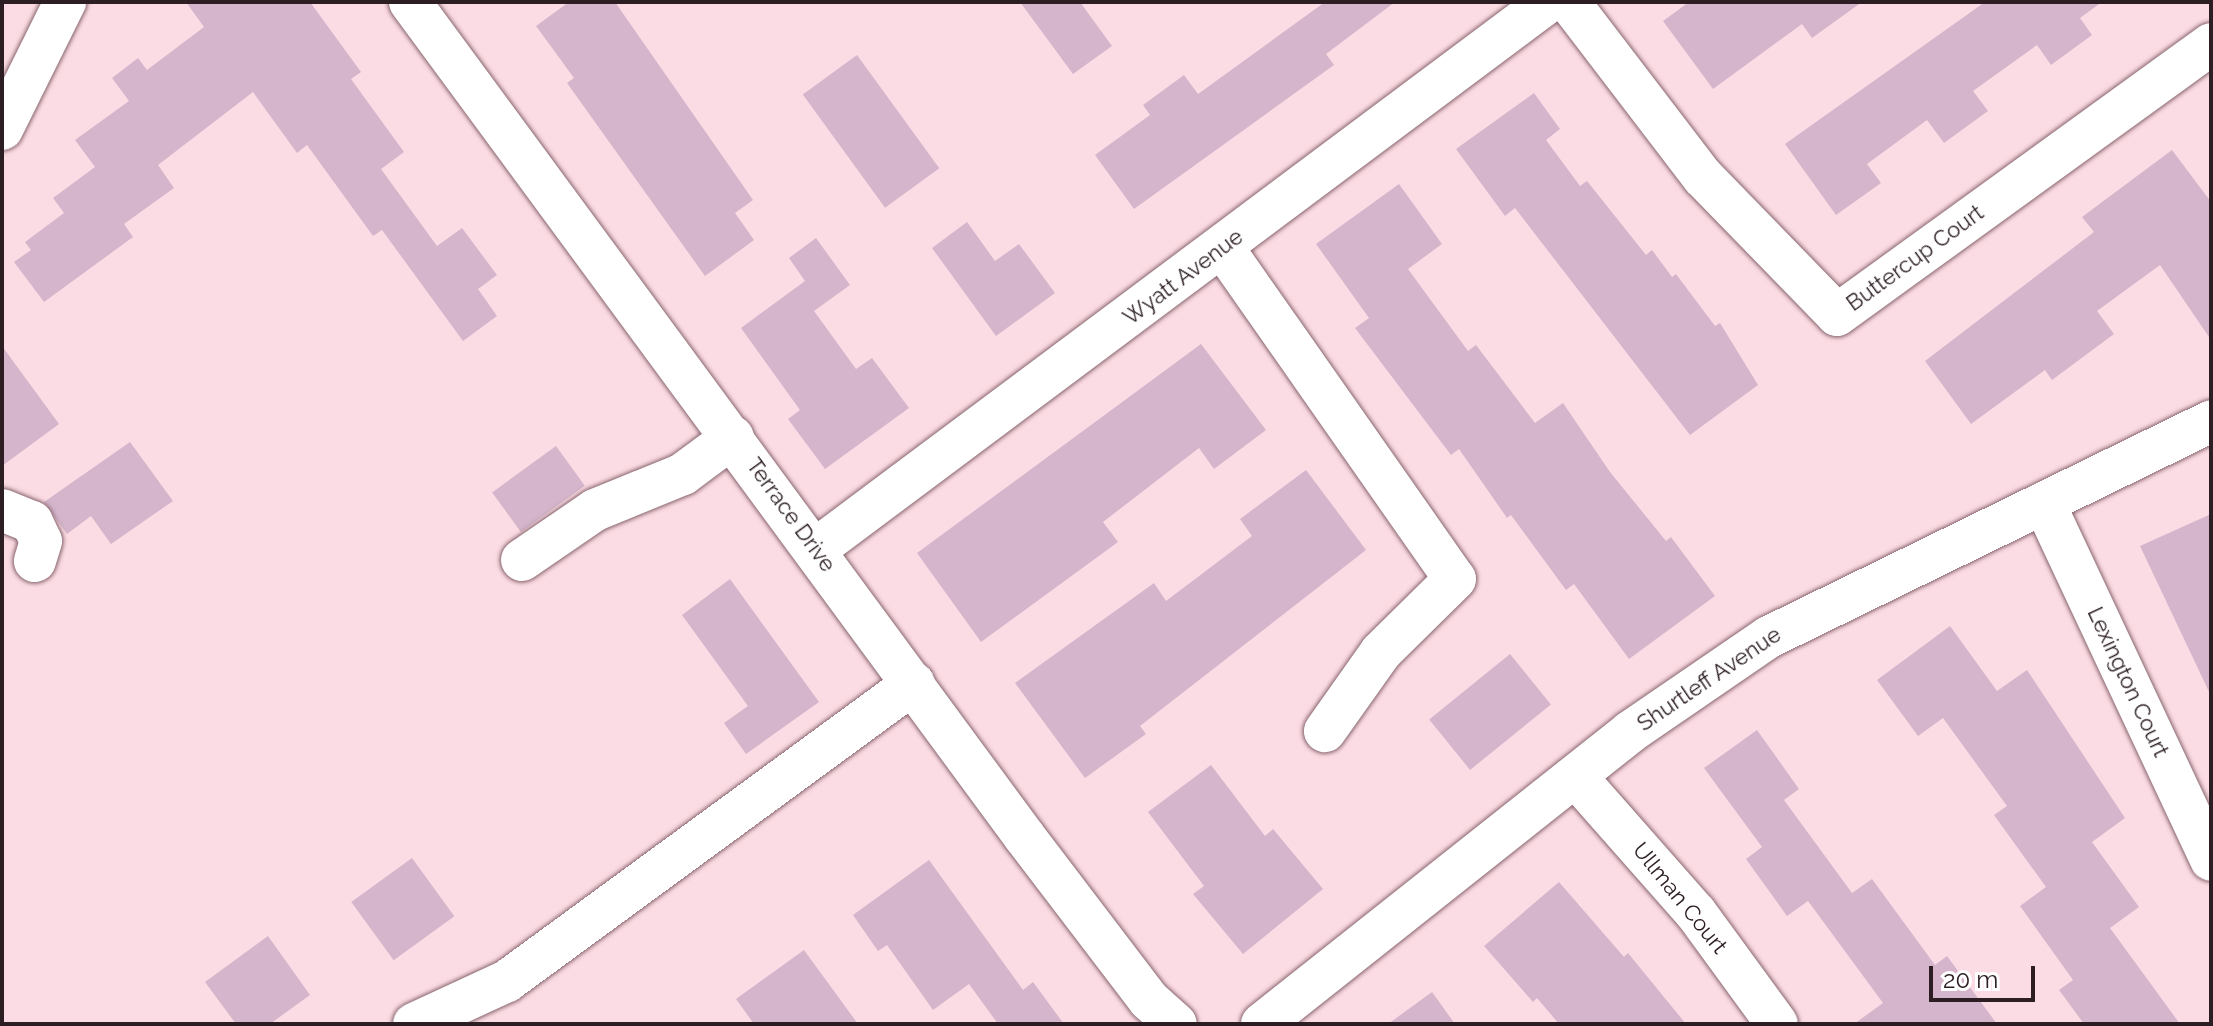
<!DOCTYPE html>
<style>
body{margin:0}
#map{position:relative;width:2213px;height:1026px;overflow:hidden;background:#fcdce4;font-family:Raleway,sans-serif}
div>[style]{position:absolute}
.building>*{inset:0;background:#d4b5cb;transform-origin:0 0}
.roads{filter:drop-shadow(0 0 2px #88656e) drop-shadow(0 0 2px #88656e)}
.minor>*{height:42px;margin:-21px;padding:0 21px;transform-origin:21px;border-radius:21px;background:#fff}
span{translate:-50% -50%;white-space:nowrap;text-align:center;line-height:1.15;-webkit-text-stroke:6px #fff;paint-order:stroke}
.street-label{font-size:22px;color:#2c1e22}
.frame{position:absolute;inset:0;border:4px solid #2c1e22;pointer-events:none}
.scale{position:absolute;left:1929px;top:966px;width:106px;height:36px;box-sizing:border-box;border:4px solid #2c1e22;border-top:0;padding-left:10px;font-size:24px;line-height:28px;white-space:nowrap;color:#2c1e22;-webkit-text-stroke:6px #fff;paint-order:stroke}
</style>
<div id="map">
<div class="building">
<div style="clip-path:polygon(186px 2px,310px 2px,361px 72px,351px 79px,404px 152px,381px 169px,437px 246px,462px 228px,497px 275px,478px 289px,497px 316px,463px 341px,382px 230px,373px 236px,307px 145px,297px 153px,253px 92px,158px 165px,174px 188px,124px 224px,133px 237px,44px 302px,14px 262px,31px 250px,25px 242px,64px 213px,53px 198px,95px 167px,75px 140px,129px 101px,112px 78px,138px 58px,147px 70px,204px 27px)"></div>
<div style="clip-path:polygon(569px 2px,615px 2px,753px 200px,735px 213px,754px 240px,705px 276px,567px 83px,574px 78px,536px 26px)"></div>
<div style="clip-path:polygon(1020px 2px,1080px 2px,1112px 46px,1073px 74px)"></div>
<div style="clip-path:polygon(1325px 2px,1395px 2px,1326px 54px,1334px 65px,1134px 209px,1095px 155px,1150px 115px,1143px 105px,1184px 75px,1198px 94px)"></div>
<div style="clip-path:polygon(1689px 2px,1862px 2px,1812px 38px,1802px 24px,1713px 89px,1663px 21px)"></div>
<div style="clip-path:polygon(1985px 2px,2102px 2px,2080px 18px,2092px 35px,2051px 65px,2037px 45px,1973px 91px,1988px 111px,1944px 143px,1927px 120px,1867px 164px,1881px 183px,1836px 215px,1785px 144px)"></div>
<div style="left:857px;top:55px;width:140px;height:67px;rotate:54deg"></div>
<div style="clip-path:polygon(1534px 93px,1560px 129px,1546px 140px,1580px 186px,1587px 181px,1646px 255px,1652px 250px,1672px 277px,1676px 274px,1715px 326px,1720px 323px,1758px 385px,1690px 435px,1515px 208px,1505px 216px,1456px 149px)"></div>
<div style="clip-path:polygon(2172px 150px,2211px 202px,2211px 340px,2160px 265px,2097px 311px,2114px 334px,2052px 380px,2045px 370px,1971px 424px,1925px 361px,2094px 232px,2082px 217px)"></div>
<div style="clip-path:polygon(1399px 184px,1442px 244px,1408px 269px,1468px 351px,1476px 345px,1535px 423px,1563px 403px,1610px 472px,1666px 541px,1671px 537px,1715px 596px,1629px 659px,1574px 584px,1566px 590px,1511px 515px,1507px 518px,1459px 449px,1451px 455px,1355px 328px,1369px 318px,1316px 244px)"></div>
<div style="clip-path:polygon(967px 222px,995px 261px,1019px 244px,1055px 293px,996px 336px,932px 248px)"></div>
<div style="clip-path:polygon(816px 238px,850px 285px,814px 311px,856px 369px,872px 358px,909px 408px,825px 469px,788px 419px,800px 410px,741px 328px,805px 281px,789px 258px)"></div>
<div style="clip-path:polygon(1201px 344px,1266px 430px,1214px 469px,1199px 448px,1103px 522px,1118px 542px,981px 642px,917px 553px)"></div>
<div style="clip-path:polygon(2px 346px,59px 424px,2px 466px)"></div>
<div style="clip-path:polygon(130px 442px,173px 501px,111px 544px,91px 516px,67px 534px,44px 502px)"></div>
<div style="left:556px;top:446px;width:49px;height:79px;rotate:54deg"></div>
<div style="clip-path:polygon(1306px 470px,1366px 550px,1140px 726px,1146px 734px,1085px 778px,1015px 683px,1154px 583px,1166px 601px,1252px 536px,1240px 519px)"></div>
<div style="clip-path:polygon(2211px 514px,2211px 696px,2140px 546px)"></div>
<div style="clip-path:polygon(730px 579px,819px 702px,746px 754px,724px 723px,748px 706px,682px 615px)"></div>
<div style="clip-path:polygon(1950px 626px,1997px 691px,2027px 670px,2125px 818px,2092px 842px,2139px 907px,2110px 928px,2180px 1024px,2084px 1024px,2059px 990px,2073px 980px,2020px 906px,2046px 887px,1994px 815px,2007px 806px,1943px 718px,1918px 736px,1877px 680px)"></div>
<div style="left:1510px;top:654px;width:65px;height:104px;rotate:51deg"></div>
<div style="clip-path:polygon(1757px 730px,1799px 789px,1784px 800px,1852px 893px,1872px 879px,1935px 965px,1947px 956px,1997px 1024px,1854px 1024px,1883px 1003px,1808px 901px,1787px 916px,1746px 859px,1762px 847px,1704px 768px)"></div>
<div style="clip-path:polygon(1211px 765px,1265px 836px,1273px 829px,1323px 889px,1243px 954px,1193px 894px,1204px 886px,1148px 812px)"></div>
<div style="left:412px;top:858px;width:72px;height:75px;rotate:54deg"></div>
<div style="clip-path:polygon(929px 860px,1023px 990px,1033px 982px,1064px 1024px,998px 1024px,969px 984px,933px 1010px,887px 945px,878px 951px,853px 915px)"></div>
<div style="clip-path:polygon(1559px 882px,1624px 957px,1628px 953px,1686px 1024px,1559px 1024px,1537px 998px,1533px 1002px,1484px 946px)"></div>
<div style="clip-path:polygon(268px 936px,310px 995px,270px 1024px,236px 1024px,205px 982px)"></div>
<div style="clip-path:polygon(804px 950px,858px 1024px,754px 1024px,736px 999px)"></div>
<div style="clip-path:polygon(1432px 992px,1455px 1024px,1388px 1024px)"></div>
</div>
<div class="roads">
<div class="minor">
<div style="left:410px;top:2px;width:1036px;rotate:53.64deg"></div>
<div style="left:1024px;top:836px;width:206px;rotate:52.7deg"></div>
<div style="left:1149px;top:1000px;width:36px;rotate:42deg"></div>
<div style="left:1569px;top:2px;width:220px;rotate:52.6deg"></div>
<div style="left:1703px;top:177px;width:192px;rotate:45.8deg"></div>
<div style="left:1837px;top:315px;width:462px;rotate:-35.9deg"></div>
<div style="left:2px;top:129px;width:142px;rotate:-63.6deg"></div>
<div style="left:1223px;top:248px;width:404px;rotate:55deg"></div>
<div style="left:1455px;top:579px;width:104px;rotate:135.4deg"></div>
<div style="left:1381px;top:652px;width:97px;rotate:125.3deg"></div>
<div style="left:2044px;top:503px;width:394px;rotate:64.9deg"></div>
<div style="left:2px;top:510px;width:32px;rotate:22deg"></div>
<div style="left:32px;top:522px;width:21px;rotate:65deg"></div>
<div style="left:41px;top:541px;width:21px;rotate:107deg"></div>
<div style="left:816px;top:549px;width:914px;rotate:-36.77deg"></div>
<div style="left:522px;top:560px;width:88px;rotate:-34.4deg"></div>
<div style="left:595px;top:510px;width:95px;rotate:-22.2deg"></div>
<div style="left:683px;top:474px;width:62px;rotate:-36.5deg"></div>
<div style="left:1576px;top:777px;width:181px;rotate:48.6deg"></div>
<div style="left:1696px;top:913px;width:137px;rotate:53.9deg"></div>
<div style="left:414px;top:1024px;width:102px;rotate:-24.8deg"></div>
<div style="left:507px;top:981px;width:504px;rotate:-36.21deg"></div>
<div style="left:1262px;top:1024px;width:470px;rotate:-38.4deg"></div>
<div style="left:1630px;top:732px;width:168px;rotate:-34.4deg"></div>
<div style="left:1769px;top:637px;width:492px;rotate:-26deg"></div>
</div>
</div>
<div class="street-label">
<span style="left:1915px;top:258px;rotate:-36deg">Buttercup Court</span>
<span style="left:1183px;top:277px;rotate:-37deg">Wyatt Avenue</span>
<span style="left:791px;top:515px;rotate:54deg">Terrace Drive</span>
<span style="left:1709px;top:679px;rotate:-34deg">Shurtleff Avenue</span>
<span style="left:2128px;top:682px;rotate:65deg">Lexington Court</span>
<span style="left:1680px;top:898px;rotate:51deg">Ullman Court</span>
</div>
<div class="frame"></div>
<div class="scale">20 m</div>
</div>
